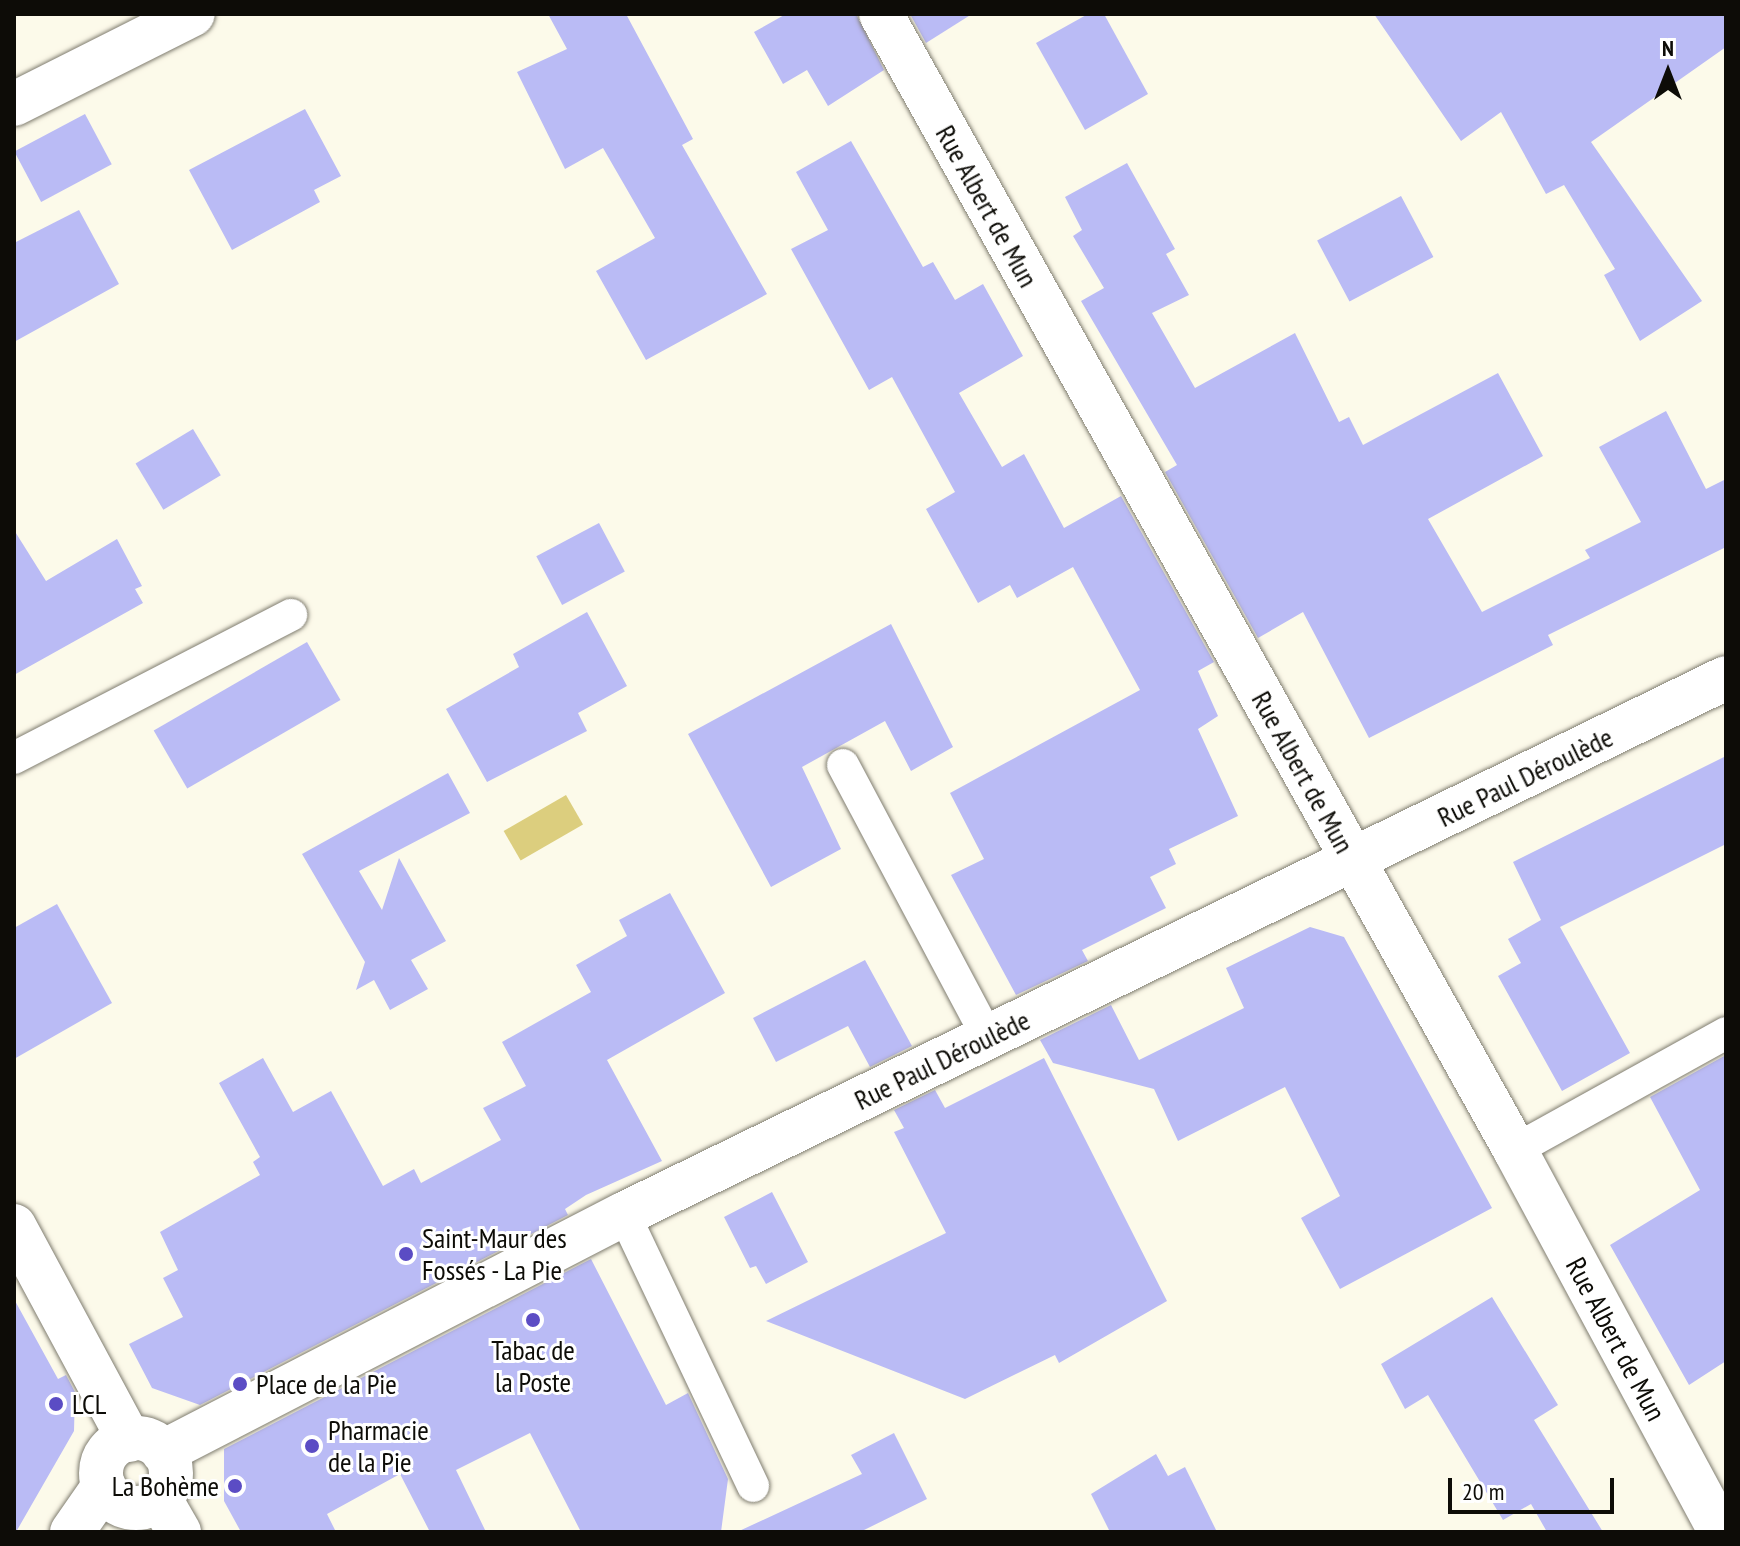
<!DOCTYPE html>
<meta charset="utf-8">
<style>
body{margin:0}
#map{position:relative;width:1740px;height:1546px;overflow:hidden;background:#fcfaea;font-family:"PT Sans Narrow",sans-serif}
div>[style]{position:absolute}
.water>*{inset:0;background:#dcce7e;transform-origin:0 0}
.building>*{inset:0;background:#babbf5;transform-origin:0 0}
.roads{filter:drop-shadow(0 0 2px #807d70) drop-shadow(0 0 2px #807d70)}
.lane>*{height:32px;margin:-16px;padding:0 16px;transform-origin:16px;border-radius:16px;background:#fff}
.street>*{height:44px;margin:-22px;padding:0 22px;transform-origin:22px;border-radius:22px;background:#fff}
.street>.ring{margin:-22px;padding:0;box-sizing:content-box;background:none;border:44px solid #fff;border-radius:50%}
.dots>*{width:22px;height:22px;translate:-50% -50%;box-sizing:border-box;border:4px solid #fff;border-radius:50%}
span{translate:-50% -50%;white-space:nowrap;text-align:center;line-height:1.15;-webkit-text-stroke:6px #fff;paint-order:stroke}
.street-label{font-size:28px;color:#0d0c07}
.poi-label{font-size:28px;color:#0d0c07}
.left{translate:0 -50%;text-align:left}
.right{translate:-100% -50%;text-align:right}
.frame{position:absolute;inset:0;border:16px solid #0d0c07;pointer-events:none}
.north{position:absolute;left:1628px;top:32px;width:80px;height:80px;-webkit-text-stroke:6px #fff;paint-order:stroke;rotate:0deg;font-size:22px;font-weight:700;line-height:32px;text-align:center;color:#0d0c07}
.north::after{content:'';display:block;margin:auto;width:28px;height:36px;background:#0d0c07;clip-path:polygon(50% 0,100% 100%,50% 72%,0 100%)}
.scale{position:absolute;left:1448px;top:1478px;width:166px;height:36px;box-sizing:border-box;border:4px solid #0d0c07;border-top:0;padding-left:10px;font-size:24px;line-height:28px;white-space:nowrap;color:#0d0c07;-webkit-text-stroke:6px #fff;paint-order:stroke}
</style>
<div id="map">
<div class="water">
<div style="left:566px;top:795px;width:34px;height:72px;rotate:60deg"></div>
</div>
<div class="building">
<div style="clip-path:polygon(548px 14px,626px 14px,693px 139px,682px 145px,767px 294px,646px 360px,596px 271px,655px 238px,603px 148px,565px 169px,517px 72px,567px 49px)"></div>
<div style="clip-path:polygon(786px 14px,856px 14px,884px 70px,828px 106px,807px 70px,783px 84px,754px 32px)"></div>
<div style="clip-path:polygon(910px 14px,972px 14px,926px 43px)"></div>
<div style="clip-path:polygon(1088px 14px,1104px 14px,1148px 94px,1085px 130px,1036px 43px)"></div>
<div style="clip-path:polygon(1374px 14px,1726px 14px,1726px 47px,1591px 142px,1702px 301px,1640px 341px,1604px 275px,1615px 269px,1564px 185px,1546px 194px,1501px 112px,1461px 141px)"></div>
<div style="clip-path:polygon(305px 109px,341px 176px,314px 190px,320px 202px,232px 250px,189px 170px)"></div>
<div style="left:85px;top:114px;width:57px;height:80px;rotate:62deg"></div>
<div style="clip-path:polygon(851px 141px,923px 267px,933px 262px,955px 300px,983px 284px,1023px 356px,959px 393px,1002px 467px,1024px 454px,1064px 528px,1121px 496px,1214px 662px,1198px 671px,1218px 716px,1198px 729px,1238px 816px,1169px 849px,1176px 864px,1150px 877px,1166px 908px,1082px 950px,1088px 961px,1016px 995px,951px 875px,984px 859px,950px 793px,1140px 690px,1073px 567px,1017px 598px,1010px 585px,978px 603px,926px 509px,955px 492px,892px 377px,869px 390px,791px 249px,828px 230px,796px 172px)"></div>
<div style="clip-path:polygon(1127px 163px,1175px 249px,1166px 254px,1189px 295px,1152px 313px,1195px 388px,1295px 333px,1339px 422px,1349px 417px,1363px 445px,1498px 373px,1543px 456px,1428px 519px,1482px 612px,1590px 558px,1585px 550px,1641px 522px,1599px 447px,1666px 411px,1706px 489px,1726px 479px,1726px 547px,1548px 635px,1553px 645px,1369px 738px,1303px 612px,1258px 638px,1165px 472px,1177px 465px,1081px 301px,1104px 288px,1073px 236px,1082px 230px,1065px 197px)"></div>
<div style="left:1401px;top:196px;width:69px;height:95px;rotate:62deg"></div>
<div style="clip-path:polygon(79px 210px,119px 284px,14px 342px,14px 243px)"></div>
<div style="left:193px;top:429px;width:54px;height:67px;rotate:59deg"></div>
<div style="left:599px;top:523px;width:55px;height:71px;rotate:62deg"></div>
<div style="clip-path:polygon(14px 530px,46px 581px,117px 539px,142px 586px,135px 589px,143px 603px,14px 675px)"></div>
<div style="clip-path:polygon(587px 612px,627px 686px,578px 713px,587px 731px,487px 782px,446px 709px,519px 667px,513px 654px)"></div>
<div style="clip-path:polygon(891px 624px,953px 747px,911px 771px,885px 721px,802px 767px,841px 849px,771px 887px,688px 734px)"></div>
<div style="left:307px;top:642px;width:67px;height:177px;rotate:60deg"></div>
<div style="clip-path:polygon(1726px 756px,1726px 844px,1560px 927px,1630px 1053px,1562px 1091px,1498px 976px,1521px 963px,1508px 939px,1541px 920px,1513px 862px)"></div>
<div style="clip-path:polygon(448px 773px,470px 813px,359px 871px,382px 910px,399px 858px,446px 941px,411px 960px,428px 989px,390px 1010px,374px 980px,356px 990px,365px 962px,302px 854px)"></div>
<div style="clip-path:polygon(670px 893px,725px 993px,607px 1060px,662px 1161px,586px 1195px,565px 1209px,568px 1215px,200px 1405px,152px 1388px,129px 1344px,183px 1317px,163px 1278px,178px 1270px,160px 1232px,260px 1175px,253px 1162px,260px 1157px,219px 1083px,263px 1058px,293px 1112px,331px 1091px,383px 1186px,414px 1169px,421px 1183px,501px 1140px,483px 1108px,526px 1086px,502px 1042px,591px 992px,576px 965px,627px 936px,619px 920px)"></div>
<div style="clip-path:polygon(57px 904px,112px 1003px,14px 1059px,14px 928px)"></div>
<div style="clip-path:polygon(1310px 927px,1344px 937px,1492px 1208px,1340px 1289px,1301px 1218px,1340px 1196px,1285px 1087px,1178px 1141px,1154px 1089px,1053px 1063px,1040px 1040px,1111px 1005px,1139px 1060px,1244px 1008px,1226px 968px)"></div>
<div style="clip-path:polygon(865px 960px,912px 1046px,870px 1067px,848px 1026px,776px 1062px,753px 1018px)"></div>
<div style="clip-path:polygon(1726px 1055px,1726px 1361px,1689px 1385px,1610px 1245px,1700px 1190px,1650px 1097px)"></div>
<div style="clip-path:polygon(1044px 1058px,1167px 1301px,1059px 1363px,1055px 1355px,965px 1399px,766px 1321px,946px 1233px,894px 1132px,904px 1128px,894px 1110px,935px 1090px,945px 1108px)"></div>
<div style="clip-path:polygon(772px 1192px,808px 1262px,766px 1284px,756px 1266px,750px 1268px,724px 1217px)"></div>
<div style="clip-path:polygon(591px 1259px,666px 1405px,688px 1393px,728px 1479px,721px 1532px,581px 1532px,530px 1433px,456px 1470px,486px 1532px,430px 1532px,400px 1474px,327px 1514px,336px 1532px,241px 1532px,224px 1501px,224px 1449px)"></div>
<div style="clip-path:polygon(1492px 1297px,1558px 1405px,1534px 1420px,1603px 1532px,1547px 1532px,1531px 1504px,1503px 1520px,1428px 1395px,1405px 1409px,1381px 1364px)"></div>
<div style="clip-path:polygon(14px 1299px,58px 1379px,66px 1375px,75px 1392px,74px 1431px,16px 1532px)"></div>
<div style="clip-path:polygon(894px 1433px,927px 1499px,860px 1532px,737px 1532px,862px 1474px,851px 1455px)"></div>
<div style="clip-path:polygon(1156px 1454px,1168px 1476px,1185px 1467px,1217px 1532px,1110px 1532px,1091px 1494px)"></div>
</div>
<div class="roads">
<div class="lane">
<div style="left:14px;top:758px;width:312px;rotate:-27.3deg"></div>
<div style="left:843px;top:765px;width:309px;rotate:62deg"></div>
<div style="left:1515px;top:1150px;width:241px;rotate:-29deg"></div>
<div style="left:624px;top:1214px;width:301px;rotate:64.6deg"></div>
</div>
<div class="street">
<div style="left:881px;top:14px;width:1301px;rotate:60.83deg"></div>
<div style="left:1515px;top:1150px;width:434px;rotate:61.7deg"></div>
<div style="left:14px;top:104px;width:200px;rotate:-26.7deg"></div>
<div style="left:14px;top:1226px;width:243px;rotate:61.7deg"></div>
<div class="ring" style="left:101px;top:1438px;width:26px;height:26px"></div>
<div style="left:163px;top:1452px;width:519px;rotate:-27.31deg"></div>
<div style="left:624px;top:1214px;width:1225px;rotate:-25.94deg"></div>
<div style="left:160px;top:1499px;width:38px;rotate:60deg"></div>
<div style="left:72px;top:1532px;width:56px;rotate:-55.2deg"></div>
</div>
</div>
<div class="dots">
<div style="left:406px;top:1254px;background:#5b4cc4"></div>
<div style="left:533px;top:1320px;background:#5b4cc4"></div>
<div style="left:240px;top:1384px;background:#5b4cc4"></div>
<div style="left:56px;top:1404px;background:#5b4cc4"></div>
<div style="left:312px;top:1446px;background:#5b4cc4"></div>
<div style="left:235px;top:1486px;background:#5b4cc4"></div>
</div>
<div class="street-label">
<span style="left:987px;top:206px;rotate:61deg">Rue Albert de Mun</span>
<span style="left:1303px;top:772px;rotate:61deg">Rue Albert de Mun</span>
<span style="left:1525px;top:777px;rotate:-26deg">Rue Paul Déroulède</span>
<span style="left:942px;top:1060px;rotate:-26deg">Rue Paul Déroulède</span>
<span style="left:1616px;top:1339px;rotate:62deg">Rue Albert de Mun</span>
</div>
<div class="poi-label">
<span class="left" style="left:422px;top:1254px">Saint-Maur des<br>Fossés - La Pie</span>
<span style="left:533px;top:1366px">Tabac de<br>la Poste</span>
<span class="left" style="left:256px;top:1384px">Place de la Pie</span>
<span class="left" style="left:72px;top:1404px">LCL</span>
<span class="left" style="left:328px;top:1446px">Pharmacie<br>de la Pie</span>
<span class="right" style="left:219px;top:1486px">La Bohème</span>
</div>
<div class="frame"></div>
<div class="north">N</div>
<div class="scale">20 m</div>
</div>
